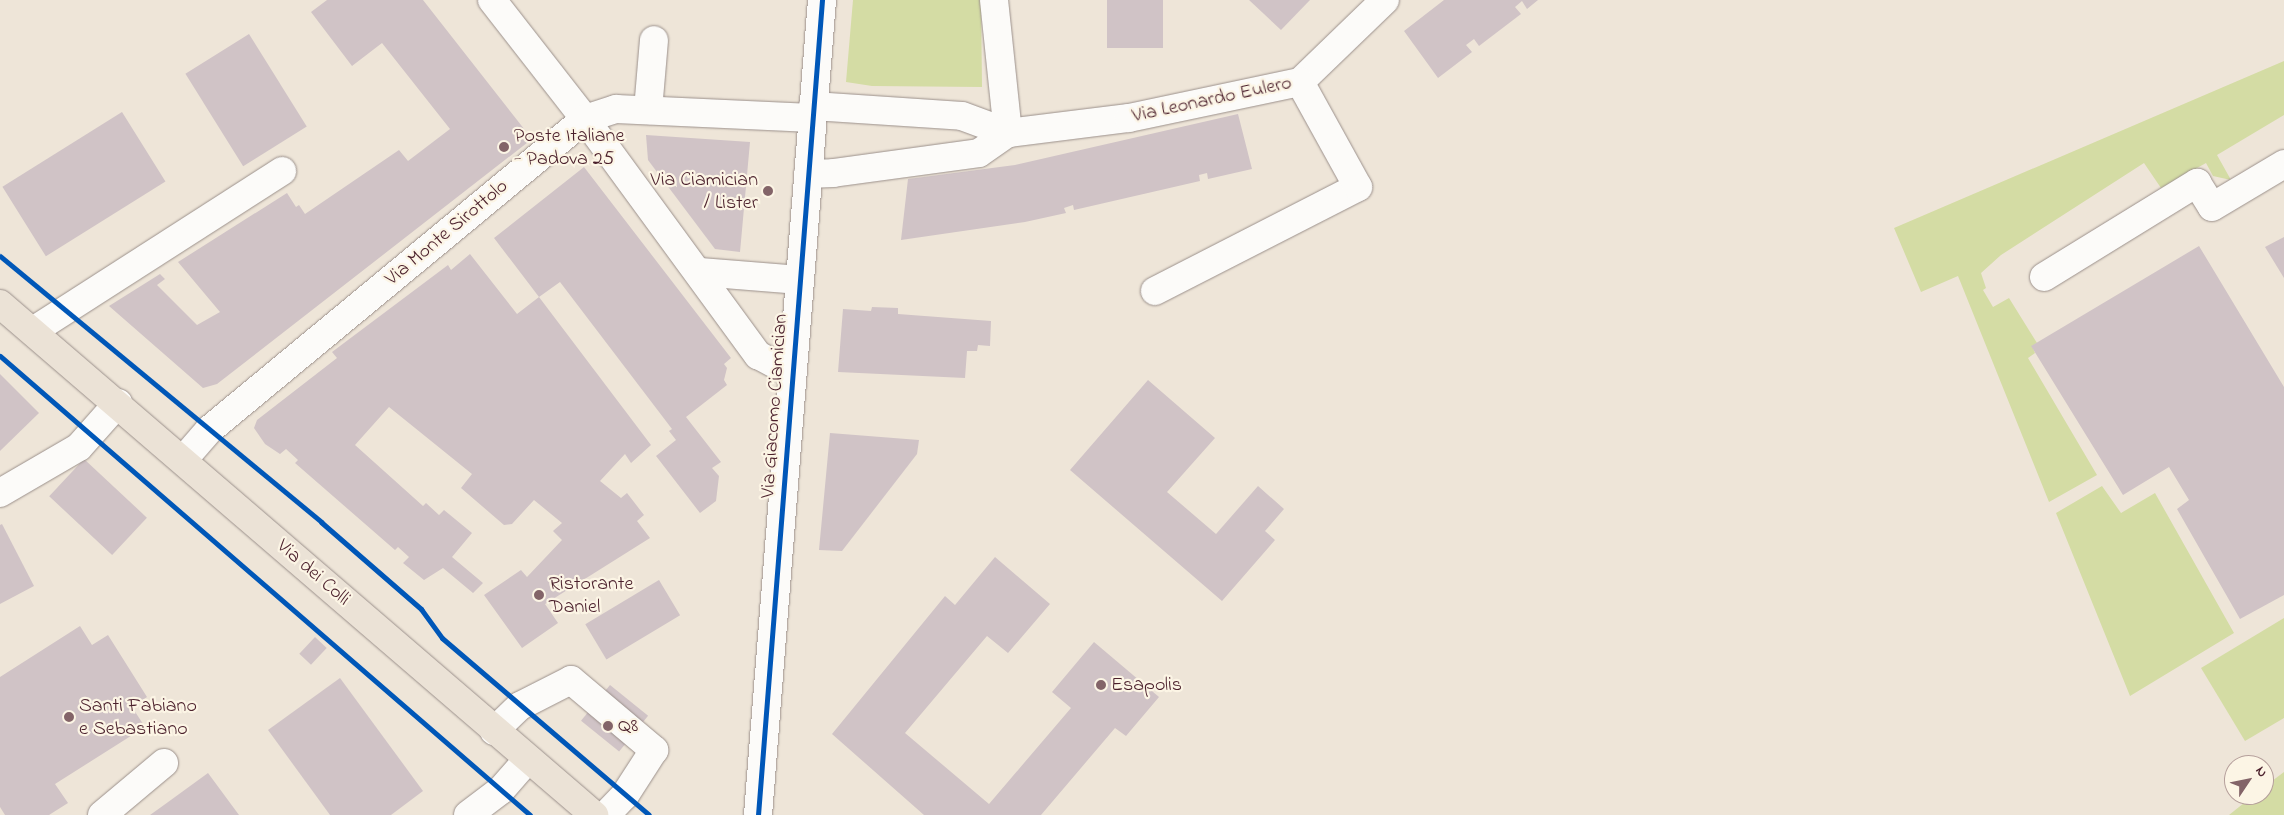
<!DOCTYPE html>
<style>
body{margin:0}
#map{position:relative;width:2284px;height:815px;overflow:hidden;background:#eee5d8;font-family:"Indie Flower",sans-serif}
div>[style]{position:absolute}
.green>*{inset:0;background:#d4dca4}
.building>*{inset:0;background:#d0c3c6;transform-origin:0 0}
.roads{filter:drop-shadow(0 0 1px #9b908b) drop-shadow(0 0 1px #9b908b)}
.minor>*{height:28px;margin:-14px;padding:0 14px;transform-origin:14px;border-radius:14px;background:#fcfbf9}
.major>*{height:28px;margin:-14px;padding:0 14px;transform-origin:14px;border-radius:14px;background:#ebe2d6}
.cycleway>*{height:5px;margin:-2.5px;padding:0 2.5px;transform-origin:2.5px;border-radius:2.5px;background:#0057b8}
.dots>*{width:14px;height:14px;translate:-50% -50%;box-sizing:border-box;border:2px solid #fcf5e5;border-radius:50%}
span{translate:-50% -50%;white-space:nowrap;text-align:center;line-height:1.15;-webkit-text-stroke:4.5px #fcf5e5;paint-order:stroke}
.street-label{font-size:20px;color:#4a1f2b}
.poi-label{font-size:20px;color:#4a1f2b}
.left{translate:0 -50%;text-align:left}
.right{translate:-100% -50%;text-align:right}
.north{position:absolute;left:2224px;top:755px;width:50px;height:50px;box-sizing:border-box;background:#fcf5e5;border:1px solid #b59f9b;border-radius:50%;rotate:56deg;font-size:14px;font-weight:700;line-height:20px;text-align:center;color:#4a1f2b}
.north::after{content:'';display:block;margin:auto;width:18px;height:22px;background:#836468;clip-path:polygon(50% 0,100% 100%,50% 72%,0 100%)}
</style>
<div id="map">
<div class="green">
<div style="clip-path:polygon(853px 0,981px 0,982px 87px,872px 86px,846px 82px)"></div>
<div style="clip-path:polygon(2284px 61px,2284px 115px,2217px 155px,2231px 180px,2213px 176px,2206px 163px,2161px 188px,2144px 163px,2001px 255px,1981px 273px,1986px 288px,1983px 290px,1993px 307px,2009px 298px,2037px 343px,2032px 346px,2035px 353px,2028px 358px,2097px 475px,2049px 502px,1958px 276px,1921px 292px,1894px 228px)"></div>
<div style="clip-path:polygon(2102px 486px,2121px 513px,2155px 493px,2234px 633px,2130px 696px,2056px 513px)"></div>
<div style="clip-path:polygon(2284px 618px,2284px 718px,2245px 741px,2201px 668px)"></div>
<div style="clip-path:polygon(2284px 772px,2284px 815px,2229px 815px,2254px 795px,2264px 795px,2264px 787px)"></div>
</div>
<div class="building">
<div style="clip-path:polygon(327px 0,423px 0,532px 139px,217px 384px,203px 388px,109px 306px,160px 274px,165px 279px,157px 285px,197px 325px,220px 312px,178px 262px,287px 193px,296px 207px,299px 205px,305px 214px,399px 150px,408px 161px,450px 129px,382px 43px,352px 66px,311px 12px)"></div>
<div style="left:1107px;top:0;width:56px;height:48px"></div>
<div style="clip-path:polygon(1249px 0,1310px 0,1281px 30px)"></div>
<div style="clip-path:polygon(1444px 0,1538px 0,1527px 9px,1522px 1px,1515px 7px,1521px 14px,1479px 46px,1474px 39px,1466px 45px,1472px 52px,1438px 78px,1404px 31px)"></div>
<div style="left:249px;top:34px;width:109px;height:75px;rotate:58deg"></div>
<div style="left:122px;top:112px;width:82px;height:141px;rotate:58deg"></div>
<div style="clip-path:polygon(1238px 114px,1252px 169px,1208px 179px,1207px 173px,1199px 175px,1200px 181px,1074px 210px,1073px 205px,1064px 208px,1066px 213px,1025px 222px,901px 240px,908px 179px,1015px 165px)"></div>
<div style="clip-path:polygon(646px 135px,750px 142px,740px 252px,715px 249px,648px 160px)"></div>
<div style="clip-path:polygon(584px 167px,731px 358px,724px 364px,727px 368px,724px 380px,727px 385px,686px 417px,721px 462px,712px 468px,719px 476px,716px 501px,700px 513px,656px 456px,676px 440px,669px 431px,672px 429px,560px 282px,539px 297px,494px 238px)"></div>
<div style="clip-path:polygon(2284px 237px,2284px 278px,2265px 247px)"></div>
<div style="clip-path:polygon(2199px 246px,2284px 387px,2284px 595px,2240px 619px,2177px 509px,2189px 500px,2169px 467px,2123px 495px,2031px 346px)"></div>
<div style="clip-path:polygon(470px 254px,517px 314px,539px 297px,651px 445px,631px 463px,625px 454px,600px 481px,621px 498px,627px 493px,644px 515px,637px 521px,650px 538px,545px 604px,558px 623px,522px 648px,484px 595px,521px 570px,527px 577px,562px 540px,553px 531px,562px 523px,534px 500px,512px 524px,504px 525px,461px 488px,472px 474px,389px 407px,355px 445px,423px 506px,426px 503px,439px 515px,444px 510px,472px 533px,452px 557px,483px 583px,473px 593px,443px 568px,424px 580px,403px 563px,409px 557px,398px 547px,395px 550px,295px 463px,298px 460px,286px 449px,280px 454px,265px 444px,254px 428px,257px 420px,337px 358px,332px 352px,448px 265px,451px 270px)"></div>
<div style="clip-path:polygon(872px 307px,898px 308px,898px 314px,991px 321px,990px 346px,978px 345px,977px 351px,967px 351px,965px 378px,838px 372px,843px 309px,871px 311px)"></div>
<div style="clip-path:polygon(0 374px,39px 413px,0 451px)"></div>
<div style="clip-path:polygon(1148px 380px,1215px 438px,1167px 492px,1216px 534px,1258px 486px,1284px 509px,1265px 531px,1275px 540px,1222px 601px,1070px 470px)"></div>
<div style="clip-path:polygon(830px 433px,919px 440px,917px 454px,842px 551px,819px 550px)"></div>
<div style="left:84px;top:459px;width:86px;height:51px;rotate:43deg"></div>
<div style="clip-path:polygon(2px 524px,34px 586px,0 604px,0 525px)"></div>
<div style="clip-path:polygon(995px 557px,1050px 604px,1008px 653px,987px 636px,905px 733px,989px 804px,1071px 708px,1052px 692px,1094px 642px,1159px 697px,1126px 736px,1115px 728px,1041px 815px,924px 815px,832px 734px,945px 596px,955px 605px)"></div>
<div style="left:659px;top:580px;width:41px;height:86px;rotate:59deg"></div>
<div style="clip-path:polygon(80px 626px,92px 645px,108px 635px,147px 697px,132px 707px,145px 727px,55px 784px,68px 803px,49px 815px,5px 815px,0 807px,0 677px)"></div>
<div style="left:315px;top:637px;width:16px;height:23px;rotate:43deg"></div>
<div style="clip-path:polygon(340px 678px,423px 791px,391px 815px,330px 815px,268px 730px)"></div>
<div style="left:610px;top:685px;width:49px;height:46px;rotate:39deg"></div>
<div style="clip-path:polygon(208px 773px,239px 815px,150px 815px,164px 805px)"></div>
</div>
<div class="roads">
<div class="minor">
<div style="left:492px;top:0;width:151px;rotate:52deg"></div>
<div style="left:585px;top:119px;width:293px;rotate:53.8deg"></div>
<div style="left:758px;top:355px;width:38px;rotate:28deg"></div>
<div style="left:994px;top:0;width:134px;rotate:84deg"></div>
<div style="left:813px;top:106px;width:149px;rotate:3.8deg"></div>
<div style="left:962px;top:116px;width:49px;rotate:20.3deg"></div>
<div style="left:648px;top:110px;width:70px;rotate:-85.1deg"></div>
<div style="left:808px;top:174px;width:25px;rotate:-2deg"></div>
<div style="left:833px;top:173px;width:147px;rotate:-7.8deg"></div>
<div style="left:979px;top:153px;width:35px;rotate:-35deg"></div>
<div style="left:1008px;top:133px;width:122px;rotate:-7.1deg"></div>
<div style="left:1129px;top:118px;width:175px;rotate:-11.9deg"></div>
<div style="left:1300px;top:82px;width:118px;rotate:-44deg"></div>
<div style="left:700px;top:272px;width:100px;rotate:4.6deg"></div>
<div style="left:2044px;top:277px;width:180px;rotate:-31.6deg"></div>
<div style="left:2197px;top:183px;width:28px;rotate:58deg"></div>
<div style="left:2212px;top:207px;width:84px;rotate:-30.8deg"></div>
<div style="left:1155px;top:291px;width:228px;rotate:-27.1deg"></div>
<div style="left:1358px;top:187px;width:120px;rotate:-118.9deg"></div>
<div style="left:33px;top:331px;width:296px;rotate:-32.7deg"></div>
<div style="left:183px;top:460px;width:40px;rotate:-49deg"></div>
<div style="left:209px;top:430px;width:488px;rotate:-39.6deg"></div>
<div style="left:585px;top:119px;width:33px;rotate:-18deg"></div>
<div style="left:616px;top:109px;width:196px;rotate:2.6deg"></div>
<div style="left:0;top:493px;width:91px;rotate:-30.2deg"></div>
<div style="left:79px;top:447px;width:59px;rotate:-48.4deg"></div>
<div style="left:494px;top:731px;width:36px;rotate:-44deg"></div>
<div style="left:520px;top:706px;width:57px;rotate:-27deg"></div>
<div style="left:571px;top:680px;width:109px;rotate:40.1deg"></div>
<div style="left:654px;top:750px;width:54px;rotate:122.8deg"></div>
<div style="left:625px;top:795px;width:28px;rotate:134deg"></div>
<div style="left:102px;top:815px;width:81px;rotate:-40deg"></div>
<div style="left:468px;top:815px;width:41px;rotate:-37.1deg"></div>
<div style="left:501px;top:790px;width:41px;rotate:-48.9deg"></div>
<div style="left:758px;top:815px;width:818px;rotate:-85.51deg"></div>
</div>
<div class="major">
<div style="left:0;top:304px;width:784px;rotate:40.7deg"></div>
</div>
</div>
<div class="cycleway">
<div style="left:0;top:256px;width:417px;rotate:39.6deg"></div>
<div style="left:321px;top:522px;width:133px;rotate:41deg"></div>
<div style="left:421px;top:609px;width:36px;rotate:54deg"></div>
<div style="left:442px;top:638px;width:272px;rotate:40.5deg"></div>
<div style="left:0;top:356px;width:701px;rotate:40.89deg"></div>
<div style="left:758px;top:815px;width:818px;rotate:-85.51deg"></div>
</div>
<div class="dots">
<div style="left:504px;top:147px;background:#836468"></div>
<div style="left:768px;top:191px;background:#836468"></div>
<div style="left:539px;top:595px;background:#836468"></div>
<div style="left:1101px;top:685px;background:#836468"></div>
<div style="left:69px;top:717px;background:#836468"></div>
<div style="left:608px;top:726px;background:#836468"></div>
</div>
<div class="street-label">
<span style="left:1212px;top:100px;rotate:-12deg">Via Leonardo Eulero</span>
<span style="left:447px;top:233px;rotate:-40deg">Via Monte Sirottolo</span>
<span style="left:775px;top:406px;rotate:-86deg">Via Giacomo Ciamician</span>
<span style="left:313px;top:573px;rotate:41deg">Via dei Colli</span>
</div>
<div class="poi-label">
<span class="left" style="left:514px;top:148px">Poste Italiane<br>- Padova 25</span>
<span class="right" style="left:758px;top:192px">Via Ciamician<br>/ Lister</span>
<span class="left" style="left:549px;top:596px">Ristorante<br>Daniel</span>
<span class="left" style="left:1111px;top:685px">Esapolis</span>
<span class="left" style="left:79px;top:718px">Santi Fabiano<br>e Sebastiano</span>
<span class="left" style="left:618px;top:726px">Q8</span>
</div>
<div class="north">N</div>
</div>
